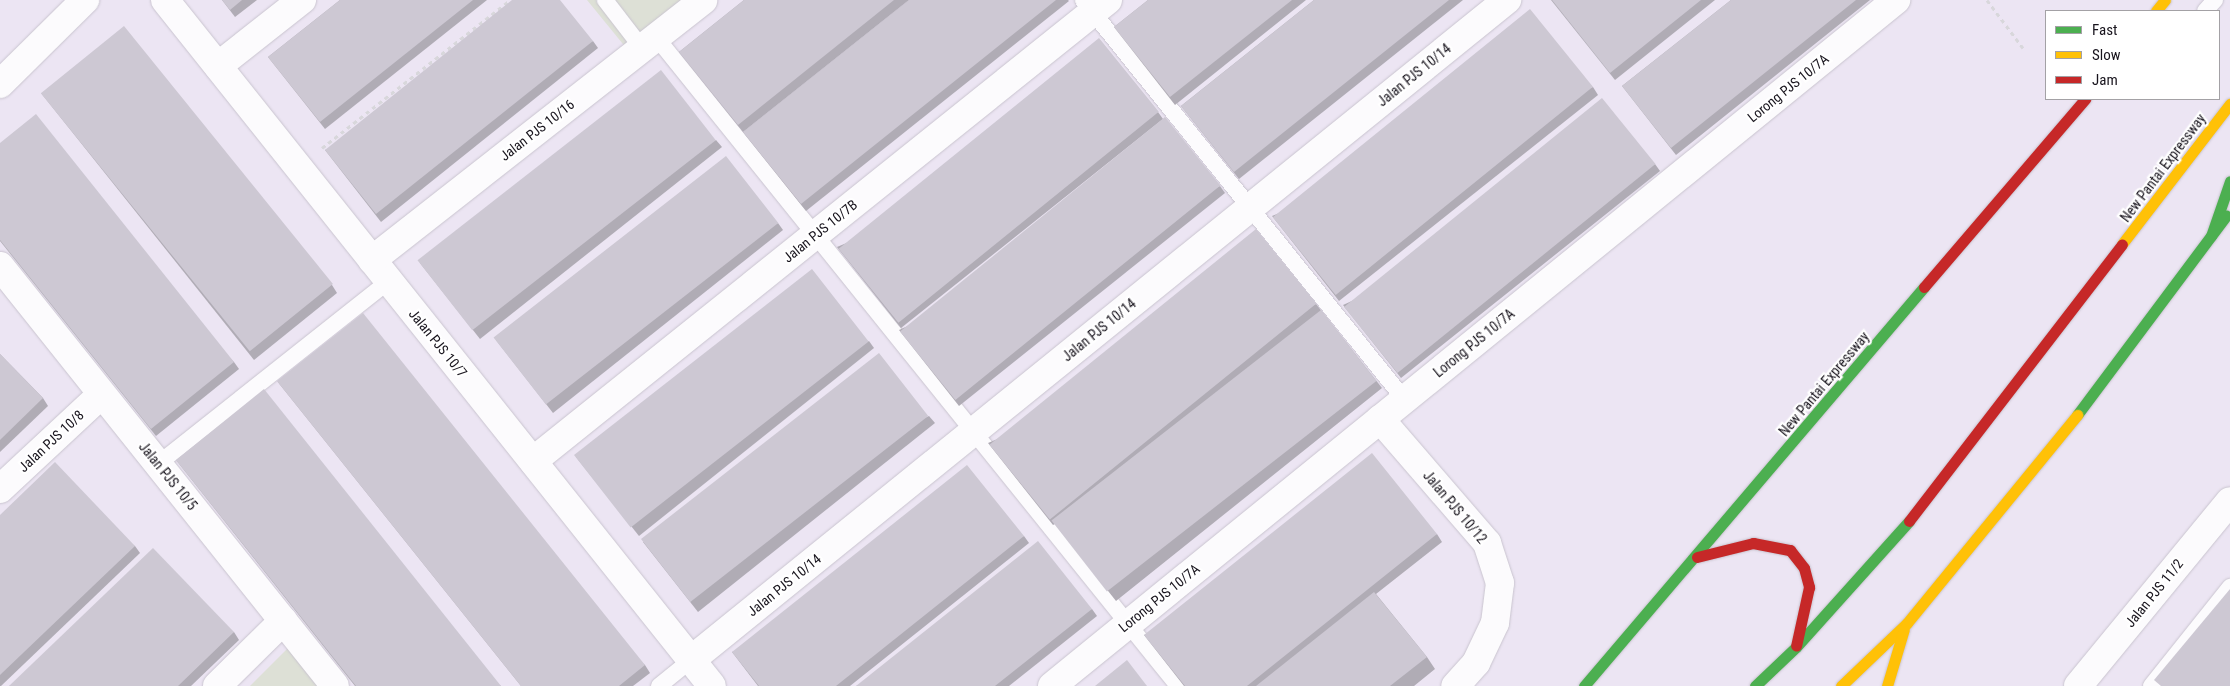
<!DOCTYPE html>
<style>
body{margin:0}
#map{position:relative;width:2230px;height:686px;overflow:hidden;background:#ece5f3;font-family:"Roboto Condensed",sans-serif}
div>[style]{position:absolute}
.green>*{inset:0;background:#dde0d6}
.path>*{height:3px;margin-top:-1.5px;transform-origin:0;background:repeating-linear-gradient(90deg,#d8d7db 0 4px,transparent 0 8px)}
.roads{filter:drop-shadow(0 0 1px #c9c4cf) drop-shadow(0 0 1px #c9c4cf)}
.lane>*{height:16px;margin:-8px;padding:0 8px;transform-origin:8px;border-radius:8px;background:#fcfbfd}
.street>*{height:28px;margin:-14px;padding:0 14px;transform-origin:14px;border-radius:14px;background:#fcfbfd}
.fast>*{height:11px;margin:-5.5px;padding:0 5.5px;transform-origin:5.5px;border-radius:5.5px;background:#4caf50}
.slow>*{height:11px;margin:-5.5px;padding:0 5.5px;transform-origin:5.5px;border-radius:5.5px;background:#ffc107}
.jam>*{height:11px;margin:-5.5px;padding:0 5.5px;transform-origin:5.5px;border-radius:5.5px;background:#c62828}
.wall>*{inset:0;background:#b0acb5}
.building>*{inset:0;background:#cdc8d3;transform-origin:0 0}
span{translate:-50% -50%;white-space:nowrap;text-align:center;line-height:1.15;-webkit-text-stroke:4.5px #fff;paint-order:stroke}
.street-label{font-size:14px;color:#18141d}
.legend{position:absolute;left:2045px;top:10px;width:175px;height:90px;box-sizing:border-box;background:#fff;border:1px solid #a3a1a5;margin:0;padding:6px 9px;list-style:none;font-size:15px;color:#18141d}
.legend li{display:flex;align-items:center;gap:10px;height:25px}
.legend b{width:25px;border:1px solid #a3a1a5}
</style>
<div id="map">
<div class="green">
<div style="clip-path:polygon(587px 0,688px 0,627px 49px)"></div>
<div style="clip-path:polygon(292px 644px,325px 686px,250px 686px)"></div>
</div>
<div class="path">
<div style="left:1987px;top:0;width:60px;rotate:53.1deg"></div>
<div style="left:322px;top:148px;width:239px;rotate:-38.2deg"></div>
</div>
<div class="roads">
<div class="lane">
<div style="left:605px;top:0;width:61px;rotate:52.4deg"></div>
<div style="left:1083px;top:0;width:512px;rotate:51.18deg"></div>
<div style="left:2205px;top:11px;width:15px;rotate:-48deg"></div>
<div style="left:656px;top:37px;width:833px;rotate:51.19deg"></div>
<div style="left:158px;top:464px;width:295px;rotate:-38.4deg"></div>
<div style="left:659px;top:686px;width:41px;rotate:-39.1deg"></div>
<div style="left:2151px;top:686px;width:127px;rotate:-51.4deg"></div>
</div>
<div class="street">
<div style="left:165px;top:0;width:877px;rotate:51.43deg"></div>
<div style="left:218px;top:66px;width:107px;rotate:-38.2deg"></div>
<div style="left:0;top:84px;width:120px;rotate:-44.7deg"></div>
<div style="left:372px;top:260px;width:421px;rotate:-38.1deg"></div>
<div style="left:0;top:266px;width:537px;rotate:51.42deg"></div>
<div style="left:1380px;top:419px;width:164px;rotate:49.2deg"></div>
<div style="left:1487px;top:543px;width:42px;rotate:72deg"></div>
<div style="left:1500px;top:583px;width:40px;rotate:97.1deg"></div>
<div style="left:1495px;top:623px;width:44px;rotate:115.4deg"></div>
<div style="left:1476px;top:663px;width:31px;rotate:132deg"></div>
<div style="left:533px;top:461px;width:737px;rotate:-38.72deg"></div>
<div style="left:0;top:489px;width:139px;rotate:-43deg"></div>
<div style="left:691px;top:660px;width:1050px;rotate:-38.97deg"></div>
<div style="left:217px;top:686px;width:93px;rotate:-44.6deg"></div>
<div style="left:1052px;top:686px;width:1088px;rotate:-39.1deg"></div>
<div style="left:2078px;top:686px;width:239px;rotate:-50.6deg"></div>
</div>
<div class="fast">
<div style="left:2211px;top:236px;width:58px;rotate:-70.9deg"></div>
<div style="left:2077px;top:415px;width:249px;rotate:-53.2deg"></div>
<div style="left:1584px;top:686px;width:524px;rotate:-49.56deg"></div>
<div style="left:1755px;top:686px;width:57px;rotate:-43.6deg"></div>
<div style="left:1796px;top:647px;width:169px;rotate:-48.1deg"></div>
</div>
<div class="slow">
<div style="left:2156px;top:11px;width:14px;rotate:-51deg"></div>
<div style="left:2122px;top:244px;width:177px;rotate:-52.4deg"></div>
<div style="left:1841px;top:686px;width:91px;rotate:-43.7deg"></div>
<div style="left:1907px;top:623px;width:269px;rotate:-50.7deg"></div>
<div style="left:1887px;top:686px;width:59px;rotate:-73.4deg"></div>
</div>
<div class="jam">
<div style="left:1924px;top:287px;width:248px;rotate:-49.4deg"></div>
<div style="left:1909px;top:521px;width:349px;rotate:-52.4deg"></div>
<div style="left:1697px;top:557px;width:58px;rotate:-14deg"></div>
<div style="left:1753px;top:543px;width:38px;rotate:11deg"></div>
<div style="left:1790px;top:550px;width:23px;rotate:52deg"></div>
<div style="left:1804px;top:568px;width:20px;rotate:75deg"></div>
<div style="left:1809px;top:587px;width:60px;rotate:102.4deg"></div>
</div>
</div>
<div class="wall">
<div style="clip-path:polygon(222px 0,257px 0,235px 17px)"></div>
<div style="clip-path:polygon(340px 0,487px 0,325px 129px,268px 57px)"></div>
<div style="clip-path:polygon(744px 0,909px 0,743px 132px,679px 52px)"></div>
<div style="clip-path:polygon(909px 0,1068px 0,1069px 1px,806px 211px,743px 132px)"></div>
<div style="clip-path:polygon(1148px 0,1306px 0,1175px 105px,1114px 27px)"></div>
<div style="clip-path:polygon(1314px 0,1463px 0,1239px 179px,1181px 106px)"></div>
<div style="clip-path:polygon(1551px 0,1715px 0,1615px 80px)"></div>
<div style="clip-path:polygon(1731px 0,1870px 0,1676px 155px,1622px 86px)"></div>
<div style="clip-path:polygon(593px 41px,598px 48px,381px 222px,325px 150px)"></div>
<div style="clip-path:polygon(1593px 87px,1598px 95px,1339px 301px,1272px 216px)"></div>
<div style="clip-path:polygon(41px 93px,332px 285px,337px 293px,254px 360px)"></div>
<div style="clip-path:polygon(1158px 112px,1163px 119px,901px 328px,837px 247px)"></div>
<div style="clip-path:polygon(716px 140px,722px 147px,480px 339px,420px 263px)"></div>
<div style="clip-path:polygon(0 143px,234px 362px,239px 369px,156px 436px,0 241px)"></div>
<div style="clip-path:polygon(1655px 164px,1660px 171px,1401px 378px,1343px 305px)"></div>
<div style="clip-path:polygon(1220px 186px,1225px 193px,959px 406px,899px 330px)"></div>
<div style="clip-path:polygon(778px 223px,783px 230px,553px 413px,496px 340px)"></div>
<div style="clip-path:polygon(1316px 304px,1382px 388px,1116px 601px,1055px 524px,1053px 525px,988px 443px)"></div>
<div style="clip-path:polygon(869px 341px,874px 348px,639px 536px,576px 457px)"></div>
<div style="clip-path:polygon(0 354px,43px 398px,48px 406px,0 452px)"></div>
<div style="clip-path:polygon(277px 381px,645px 665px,650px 673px,633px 686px,521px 686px)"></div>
<div style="clip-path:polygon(929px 416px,935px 423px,698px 612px,643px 542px)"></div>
<div style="clip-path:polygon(176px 460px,501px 686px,355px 686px)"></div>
<div style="clip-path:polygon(0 515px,135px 546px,140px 553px,1px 686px,0 686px)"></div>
<div style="clip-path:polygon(1437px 534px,1442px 542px,1376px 594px,1427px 657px,1435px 669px,1414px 686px,1184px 686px,1144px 635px)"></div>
<div style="clip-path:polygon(1024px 536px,1029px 543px,850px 686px,758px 686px,732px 652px)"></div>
<div style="clip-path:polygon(1092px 609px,1097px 616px,1009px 686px,856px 686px)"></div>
<div style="clip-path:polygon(234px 632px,239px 640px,191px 686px,9px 686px)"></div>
</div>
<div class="building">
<div style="clip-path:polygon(222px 0,242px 0,230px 10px)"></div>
<div style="clip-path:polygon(340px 0,473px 0,320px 122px,268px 57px)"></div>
<div style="clip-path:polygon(512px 0,560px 0,593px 41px,376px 214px,325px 150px)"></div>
<div style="clip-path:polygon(744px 0,894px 0,738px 125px,679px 52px)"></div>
<div style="clip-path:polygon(909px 0,1056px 0,801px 204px,743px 132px)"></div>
<div style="clip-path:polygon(1148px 0,1292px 0,1170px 97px,1114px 27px)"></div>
<div style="clip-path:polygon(1314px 0,1449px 0,1234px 172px,1181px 106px)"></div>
<div style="clip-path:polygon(1552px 0,1701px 0,1610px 73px)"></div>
<div style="clip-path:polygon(1731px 0,1856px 0,1671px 148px,1622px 86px)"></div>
<div style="left:1530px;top:9px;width:100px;height:331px;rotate:51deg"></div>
<div style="left:124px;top:26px;width:332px;height:107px;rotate:51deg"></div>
<div style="left:1099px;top:38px;width:95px;height:335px;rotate:51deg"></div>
<div style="left:661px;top:70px;width:89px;height:309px;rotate:52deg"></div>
<div style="left:1602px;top:98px;width:85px;height:332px;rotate:51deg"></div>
<div style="clip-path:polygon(36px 114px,234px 362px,151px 429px,0 240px,0 143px)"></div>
<div style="left:1165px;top:117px;width:88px;height:341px;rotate:51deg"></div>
<div style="left:726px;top:156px;width:85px;height:295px;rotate:52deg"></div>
<div style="left:1256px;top:229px;width:96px;height:343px;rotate:51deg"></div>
<div style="left:812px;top:269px;width:92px;height:302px;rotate:52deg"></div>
<div style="left:1321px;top:310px;width:90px;height:342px;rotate:52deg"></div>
<div style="clip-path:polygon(363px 313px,645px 665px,619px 686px,521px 686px,277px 381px)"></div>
<div style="left:879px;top:353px;width:80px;height:302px;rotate:52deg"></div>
<div style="clip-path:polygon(0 354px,43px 398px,0 440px)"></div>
<div style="clip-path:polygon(264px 389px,501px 686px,356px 686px,176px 460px)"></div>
<div style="clip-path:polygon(1372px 453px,1437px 534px,1247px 686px,1185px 686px,1144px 635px)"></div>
<div style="clip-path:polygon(55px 462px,135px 546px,0 675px,0 515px)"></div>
<div style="clip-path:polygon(967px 465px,1024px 536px,836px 686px,759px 686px,732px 652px)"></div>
<div style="clip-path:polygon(1038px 541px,1092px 609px,995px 686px,856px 686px)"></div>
<div style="clip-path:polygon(153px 548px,234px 632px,178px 686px,9px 686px)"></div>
<div style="clip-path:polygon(2230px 589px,2230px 686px,2161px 686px,2154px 680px)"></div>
<div style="clip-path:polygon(1374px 592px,1427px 657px,1390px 686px,1256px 686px)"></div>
<div style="clip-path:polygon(1127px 660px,1147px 686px,1095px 686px)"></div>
</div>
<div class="street-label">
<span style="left:1414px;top:75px;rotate:-39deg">Jalan PJS 10/14</span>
<span style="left:1788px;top:88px;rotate:-39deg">Lorong PJS 10/7A</span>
<span style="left:537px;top:130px;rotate:-38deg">Jalan PJS 10/16</span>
<span style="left:2163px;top:168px;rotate:-53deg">New Pantai Expressway</span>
<span style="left:820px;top:231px;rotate:-39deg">Jalan PJS 10/7B</span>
<span style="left:1099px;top:330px;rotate:-39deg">Jalan PJS 10/14</span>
<span style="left:438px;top:343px;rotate:51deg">Jalan PJS 10/7</span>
<span style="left:1474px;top:343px;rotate:-39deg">Lorong PJS 10/7A</span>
<span style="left:1824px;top:384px;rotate:-50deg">New Pantai Expressway</span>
<span style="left:51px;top:441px;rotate:-43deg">Jalan PJS 10/8</span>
<span style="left:168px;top:476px;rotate:51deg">Jalan PJS 10/5</span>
<span style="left:1455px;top:507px;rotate:50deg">Jalan PJS 10/12</span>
<span style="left:784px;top:585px;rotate:-39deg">Jalan PJS 10/14</span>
<span style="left:2154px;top:593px;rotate:-51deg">Jalan PJS 11/2</span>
<span style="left:1159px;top:598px;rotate:-39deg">Lorong PJS 10/7A</span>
</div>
<ul class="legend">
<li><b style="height:6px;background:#4caf50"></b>Fast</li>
<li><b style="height:6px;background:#ffc107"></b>Slow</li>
<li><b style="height:6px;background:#c62828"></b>Jam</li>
</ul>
</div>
